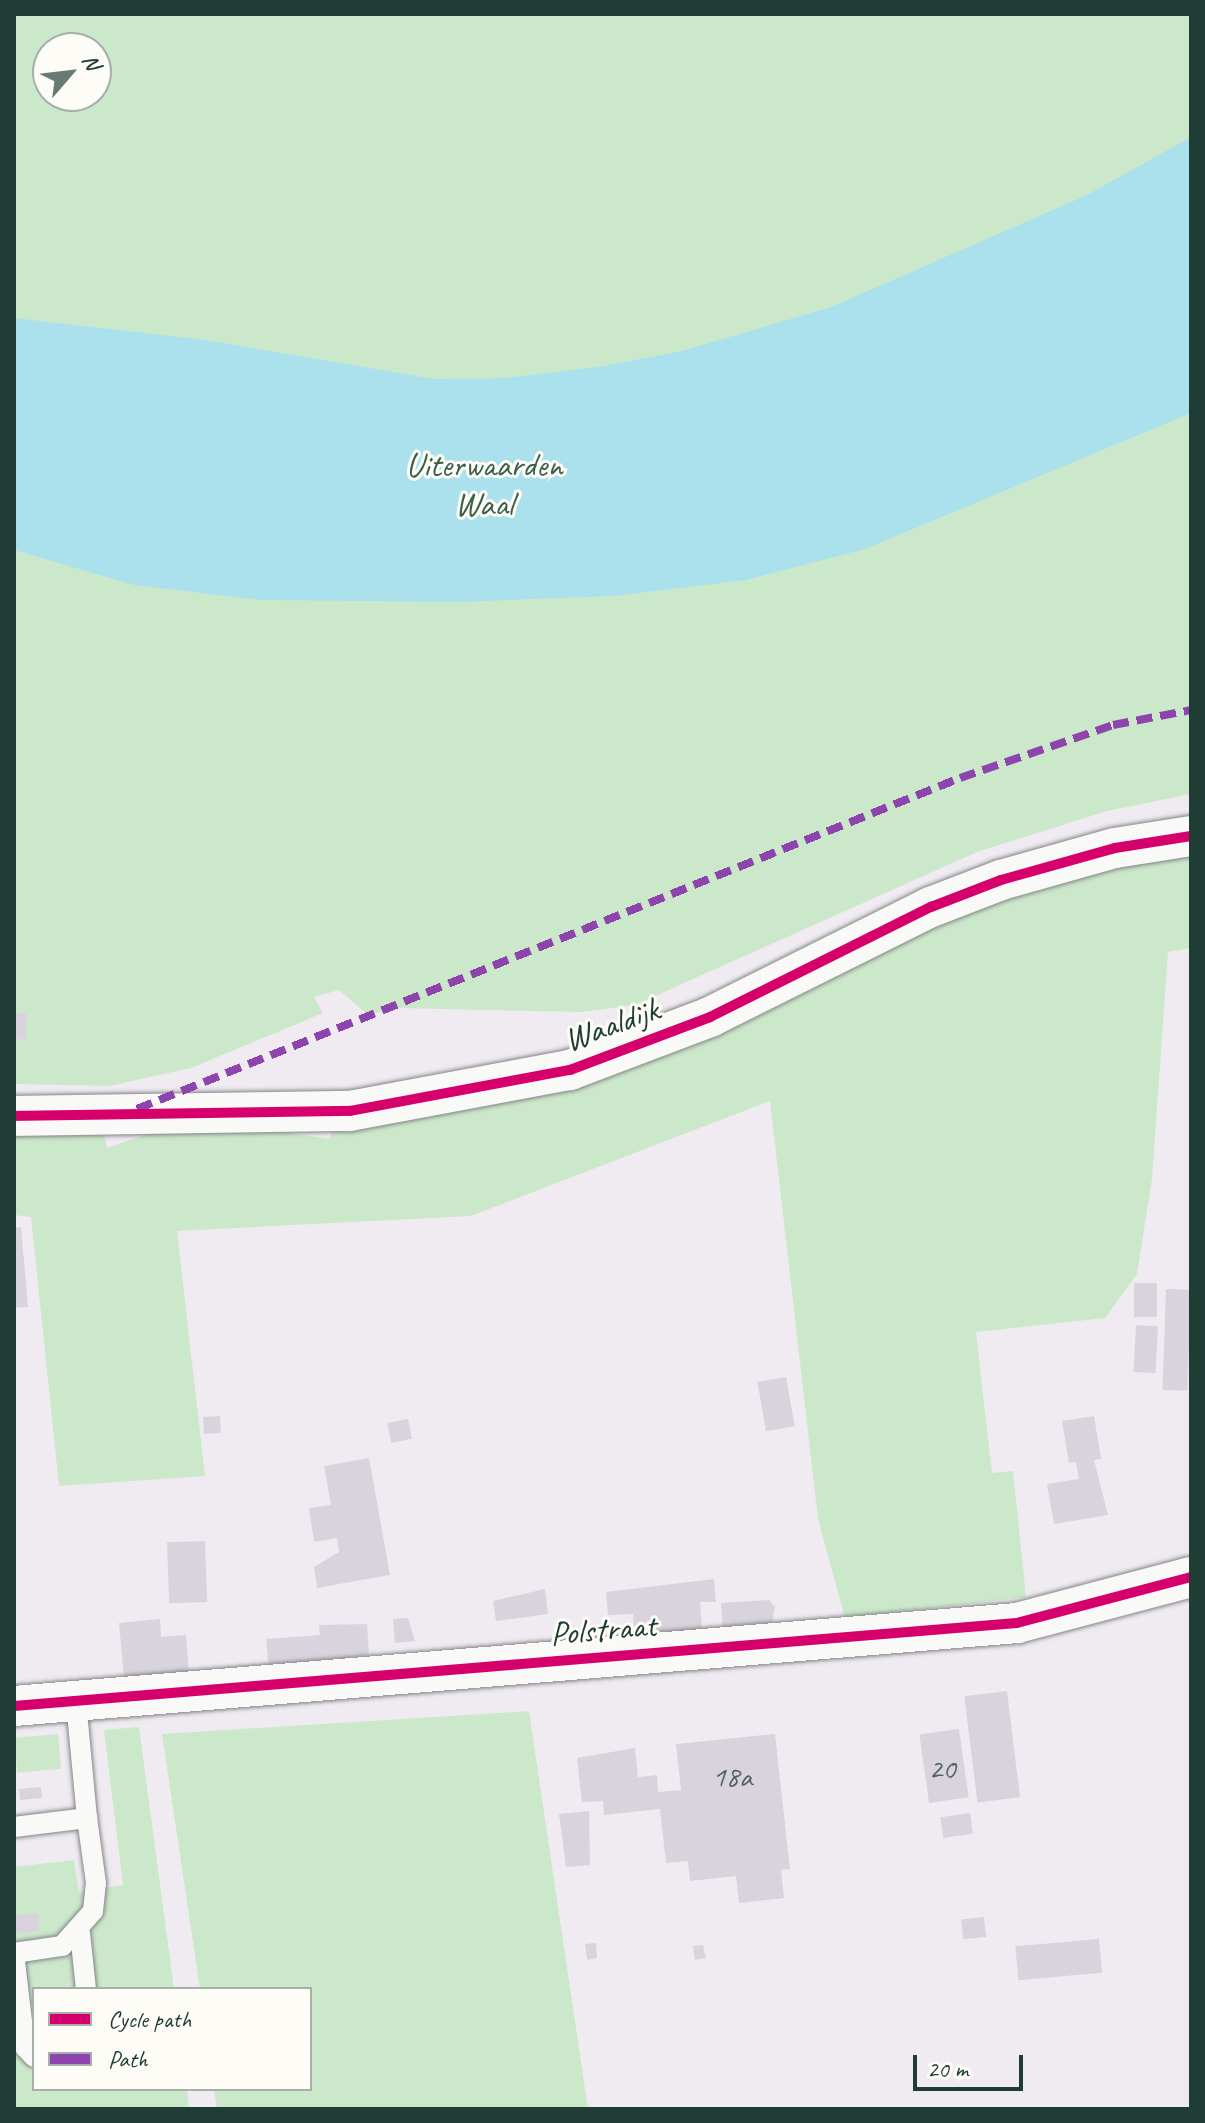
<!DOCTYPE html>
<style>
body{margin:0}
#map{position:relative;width:1205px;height:2123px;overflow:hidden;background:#f0ebf1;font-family:Caveat,sans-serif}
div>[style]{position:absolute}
.green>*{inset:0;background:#cce8ca;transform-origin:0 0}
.water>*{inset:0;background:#abe1ec}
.building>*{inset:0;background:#d9d3de;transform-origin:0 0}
.roads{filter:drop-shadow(0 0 2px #838687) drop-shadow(0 0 2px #838687)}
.service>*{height:20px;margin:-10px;padding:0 10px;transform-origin:10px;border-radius:10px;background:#f9f9f8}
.minor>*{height:40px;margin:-20px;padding:0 20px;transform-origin:20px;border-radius:20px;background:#f9f9f8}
.quiet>*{height:8px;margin-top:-4px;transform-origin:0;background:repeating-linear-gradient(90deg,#8e44ad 0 16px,transparent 0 24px)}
.cycleway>*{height:10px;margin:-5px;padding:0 5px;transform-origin:5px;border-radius:5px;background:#d6006c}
span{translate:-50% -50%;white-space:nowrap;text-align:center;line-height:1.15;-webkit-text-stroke:6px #fdfcf7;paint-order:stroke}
.number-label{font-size:30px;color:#506460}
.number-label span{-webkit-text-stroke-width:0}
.park-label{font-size:34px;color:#3c5f4c}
.street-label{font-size:34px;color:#1f3d34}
.frame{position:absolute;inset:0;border:16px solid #1f3d34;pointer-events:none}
.legend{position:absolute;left:32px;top:1987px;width:280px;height:104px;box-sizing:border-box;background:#fdfcf7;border:2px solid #a4b0a9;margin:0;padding:10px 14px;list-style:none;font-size:24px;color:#1f3d34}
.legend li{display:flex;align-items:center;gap:16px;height:40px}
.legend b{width:40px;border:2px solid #a4b0a9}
.north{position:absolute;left:32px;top:32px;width:80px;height:80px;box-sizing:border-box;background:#fdfcf7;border:2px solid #a4b0a9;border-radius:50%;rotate:62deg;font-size:22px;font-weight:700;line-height:32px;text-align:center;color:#1f3d34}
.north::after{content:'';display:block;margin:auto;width:28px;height:36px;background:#687a76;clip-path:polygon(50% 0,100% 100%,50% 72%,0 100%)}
.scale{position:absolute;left:913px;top:2055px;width:110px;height:36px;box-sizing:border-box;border:4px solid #1f3d34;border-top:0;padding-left:10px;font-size:24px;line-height:28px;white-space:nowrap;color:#1f3d34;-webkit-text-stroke:6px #fdfcf7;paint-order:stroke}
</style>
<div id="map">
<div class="green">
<div style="clip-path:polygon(evenodd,14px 14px,1191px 14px,1191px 794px,1107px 811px,977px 852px,635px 1005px,580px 1012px,397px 1008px,368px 1015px,339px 990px,314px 997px,323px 1013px,191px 1068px,109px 1086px,14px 1084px,14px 14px,48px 48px,96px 48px,96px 96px,48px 96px,48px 48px)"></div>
<div style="clip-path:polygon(1191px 847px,1191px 948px,1168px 952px,1152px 1179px,1137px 1274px,1105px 1318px,976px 1332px,992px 1473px,1013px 1471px,1026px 1597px,845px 1618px,818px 1519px,770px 1101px,471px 1216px,177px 1231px,205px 1476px,59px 1486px,31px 1217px,14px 1215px,14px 1126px,102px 1124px,107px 1148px,171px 1126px,248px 1127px,329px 1139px,337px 1122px,426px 1111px,944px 912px)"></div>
<div style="clip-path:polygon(529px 1711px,588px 2109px,217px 2109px,214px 2089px,310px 2089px,310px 1989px,200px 1989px,162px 1734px)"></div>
<div style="clip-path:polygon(139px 1727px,174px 1989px,34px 1989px,34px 2089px,187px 2089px,189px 2109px,14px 2109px,14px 1867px,74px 1860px,79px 1892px,123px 1885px,104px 1730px)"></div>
<div style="left:58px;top:1734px;width:35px;height:44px;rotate:85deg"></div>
</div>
<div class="water">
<div style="clip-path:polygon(1191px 137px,1191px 413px,865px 549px,746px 580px,614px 596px,459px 602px,261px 600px,134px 585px,14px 550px,14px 318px,206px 340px,434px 379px,506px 378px,604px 366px,682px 351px,831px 307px,1087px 195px)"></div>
</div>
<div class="building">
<div style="left:26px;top:1013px;width:26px;height:12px;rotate:88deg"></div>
<div style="clip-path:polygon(21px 1227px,28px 1307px,14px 1308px,14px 1228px)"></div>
<div style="left:1134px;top:1283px;width:23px;height:34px"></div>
<div style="left:1166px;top:1289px;width:25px;height:101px;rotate:2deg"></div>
<div style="left:1136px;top:1325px;width:22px;height:47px;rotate:3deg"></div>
<div style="left:786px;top:1377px;width:50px;height:29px;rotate:80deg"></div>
<div style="left:220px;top:1416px;width:17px;height:17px;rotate:87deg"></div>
<div style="clip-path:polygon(1094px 1416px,1101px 1459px,1094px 1460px,1108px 1515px,1054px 1524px,1047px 1484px,1079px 1479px,1076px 1462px,1069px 1463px,1062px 1421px)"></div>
<div style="left:408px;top:1419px;width:20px;height:21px;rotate:79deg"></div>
<div style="clip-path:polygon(369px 1458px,390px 1575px,317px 1588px,314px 1567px,339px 1552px,337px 1538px,314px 1542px,309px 1508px,331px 1505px,324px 1466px)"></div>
<div style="left:205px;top:1541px;width:61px;height:38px;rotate:88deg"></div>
<div style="clip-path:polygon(714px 1579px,716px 1602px,700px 1602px,702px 1631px,634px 1634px,633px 1614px,608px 1615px,606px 1592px)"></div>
<div style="clip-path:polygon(545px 1589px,548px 1614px,496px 1621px,493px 1601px)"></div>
<div style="clip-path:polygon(769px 1600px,775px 1607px,771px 1627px,723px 1630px,721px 1603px)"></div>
<div style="clip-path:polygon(408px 1618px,415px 1641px,395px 1643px,393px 1619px)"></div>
<div style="clip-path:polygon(160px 1619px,161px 1637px,186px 1635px,189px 1673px,124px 1678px,119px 1623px)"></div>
<div style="clip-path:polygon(367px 1624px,369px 1655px,349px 1657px,349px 1663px,269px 1670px,266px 1639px,320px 1635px,319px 1625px)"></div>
<div style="left:1007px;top:1691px;width:107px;height:43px;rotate:83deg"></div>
<div style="left:959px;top:1729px;width:69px;height:40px;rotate:82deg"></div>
<div style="clip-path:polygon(775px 1734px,790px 1869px,781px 1870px,784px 1898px,739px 1903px,736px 1876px,690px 1881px,688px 1861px,666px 1863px,660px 1809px,604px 1815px,603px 1801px,582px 1802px,577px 1758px,635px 1748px,638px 1777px,657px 1775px,658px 1792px,681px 1790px,676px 1744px)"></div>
<div style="left:41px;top:1787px;width:11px;height:22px;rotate:85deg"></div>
<div style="clip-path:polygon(589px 1811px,590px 1865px,566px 1867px,559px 1814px)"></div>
<div style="left:970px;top:1813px;width:21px;height:30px;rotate:82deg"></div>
<div style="left:38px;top:1913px;width:18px;height:24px;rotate:84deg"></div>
<div style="left:984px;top:1917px;width:20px;height:23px;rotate:84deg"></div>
<div style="left:1099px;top:1939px;width:34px;height:84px;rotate:85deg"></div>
<div style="clip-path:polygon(596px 1943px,597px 1958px,587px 1960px,585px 1944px)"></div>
<div style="clip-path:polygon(703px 1945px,706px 1958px,695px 1960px,693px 1946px)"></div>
</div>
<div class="roads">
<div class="service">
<div style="left:14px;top:1827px;width:74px;rotate:-7deg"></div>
<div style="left:87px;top:1818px;width:117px;rotate:-95.4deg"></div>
<div style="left:80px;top:1933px;width:56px;rotate:83.9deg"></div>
<div style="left:14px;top:1953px;width:49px;rotate:-8.3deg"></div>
<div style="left:62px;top:1946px;width:47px;rotate:-48.5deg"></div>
<div style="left:93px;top:1911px;width:28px;rotate:-84deg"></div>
<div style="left:96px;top:1883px;width:66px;rotate:-97.9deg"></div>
<div style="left:14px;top:1953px;width:95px;rotate:83.3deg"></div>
<div style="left:25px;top:2047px;width:13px;rotate:48deg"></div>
</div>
<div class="minor">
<div style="left:14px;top:1116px;width:336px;rotate:-0.9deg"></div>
<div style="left:350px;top:1111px;width:224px;rotate:-10.6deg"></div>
<div style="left:570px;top:1070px;width:150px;rotate:-20.7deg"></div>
<div style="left:710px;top:1017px;width:247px;rotate:-26.5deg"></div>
<div style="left:931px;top:907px;width:75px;rotate:-21.1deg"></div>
<div style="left:1001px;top:880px;width:118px;rotate:-15.7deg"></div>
<div style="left:1115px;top:848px;width:77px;rotate:-9deg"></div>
<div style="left:14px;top:1706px;width:1006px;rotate:-4.73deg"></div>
<div style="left:1017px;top:1623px;width:180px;rotate:-14.8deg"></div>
</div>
</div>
<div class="quiet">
<div style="left:137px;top:1109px;width:887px;rotate:-21.91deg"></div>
<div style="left:960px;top:778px;width:162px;rotate:-19.1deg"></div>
<div style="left:1113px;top:725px;width:79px;rotate:-10.9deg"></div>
</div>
<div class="cycleway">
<div style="left:14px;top:1116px;width:336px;rotate:-0.9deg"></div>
<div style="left:350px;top:1111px;width:224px;rotate:-10.6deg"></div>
<div style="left:570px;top:1070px;width:150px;rotate:-20.7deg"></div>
<div style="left:710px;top:1017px;width:247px;rotate:-26.5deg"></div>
<div style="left:931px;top:907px;width:75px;rotate:-21.1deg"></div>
<div style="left:1001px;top:880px;width:118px;rotate:-15.7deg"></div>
<div style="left:1115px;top:848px;width:77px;rotate:-9deg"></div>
<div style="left:14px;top:1706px;width:1006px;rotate:-4.73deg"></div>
<div style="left:1017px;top:1623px;width:180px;rotate:-14.8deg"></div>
</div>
<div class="number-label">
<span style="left:942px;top:1768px">20</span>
<span style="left:732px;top:1776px">18a</span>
</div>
<div class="park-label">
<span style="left:484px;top:484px">Uiterwaarden<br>Waal</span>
</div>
<div class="street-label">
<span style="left:611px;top:1024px;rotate:-20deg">Waaldijk</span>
<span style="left:603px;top:1629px;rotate:-5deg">Polstraat</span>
</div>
<div class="frame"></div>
<ul class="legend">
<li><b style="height:10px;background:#d6006c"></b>Cycle path</li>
<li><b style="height:10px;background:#8e44ad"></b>Path</li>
</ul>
<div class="north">N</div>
<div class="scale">20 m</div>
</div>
